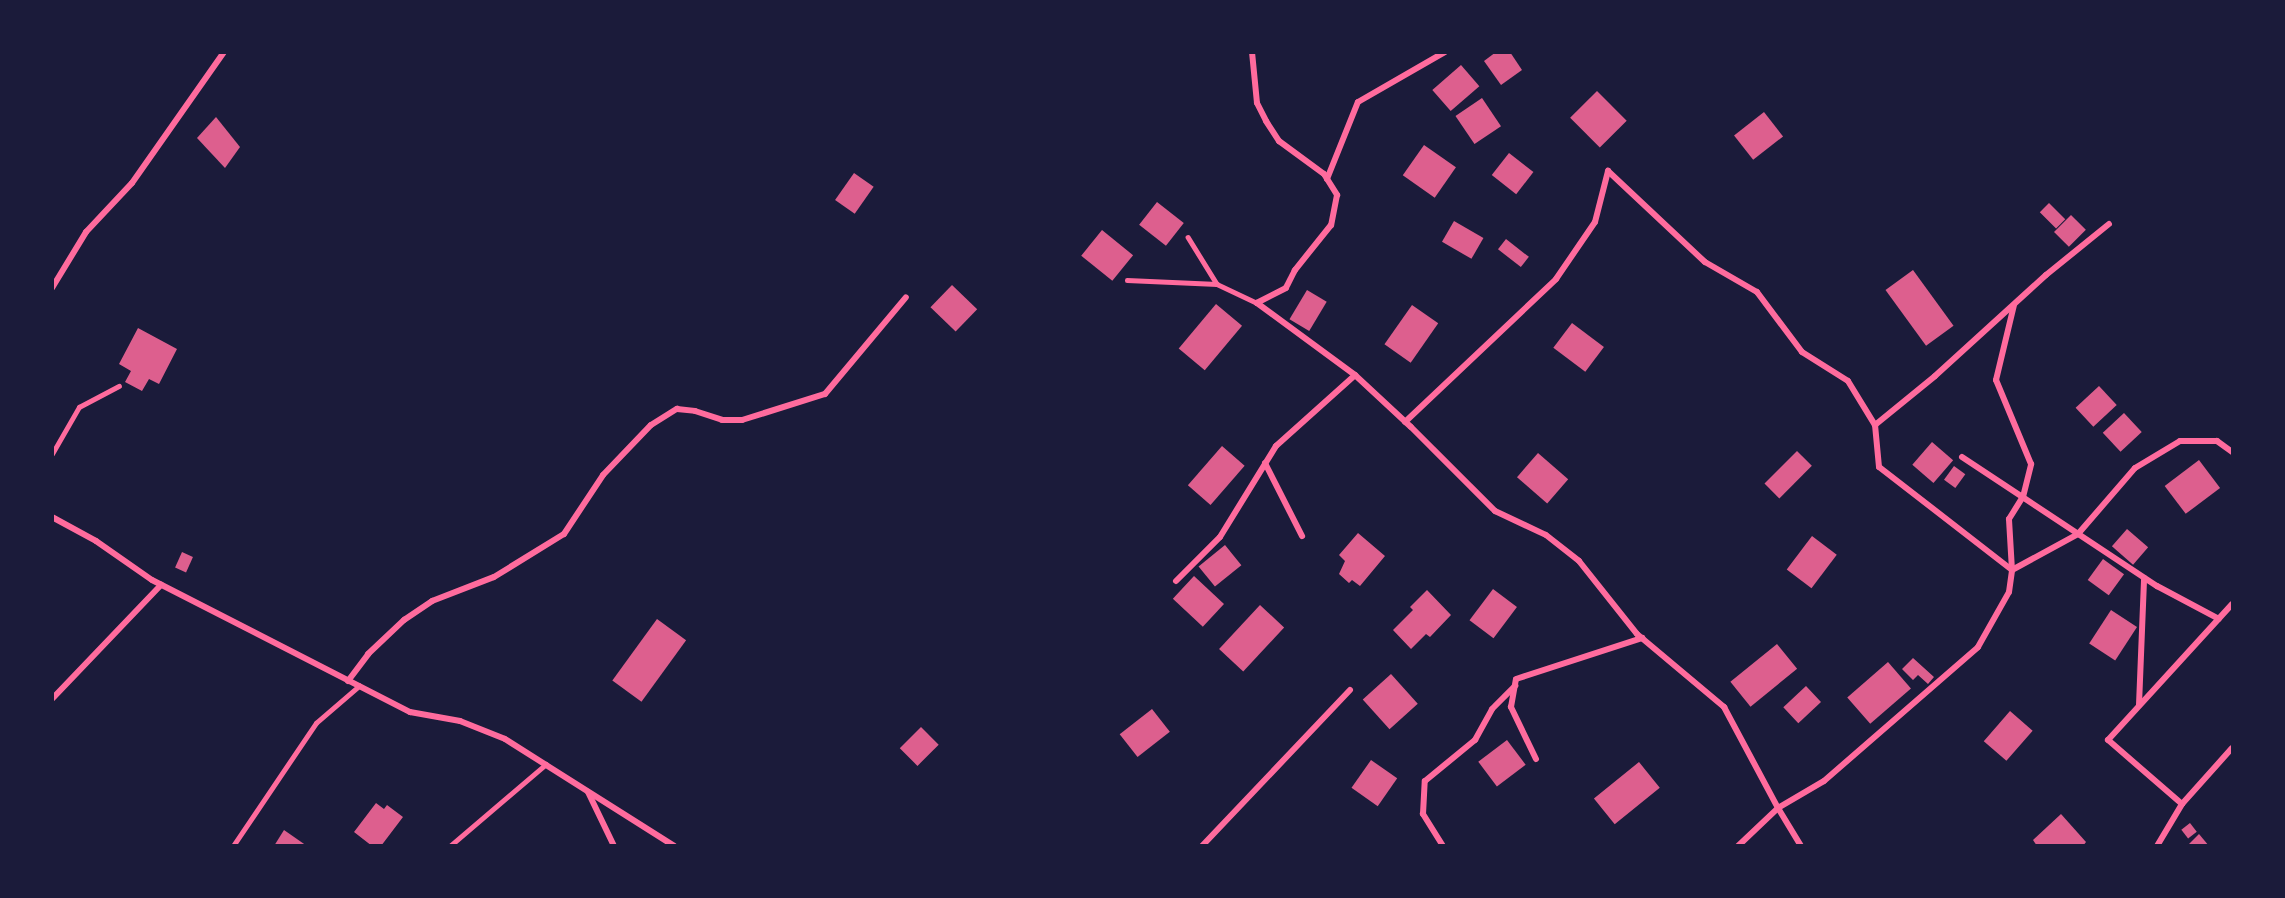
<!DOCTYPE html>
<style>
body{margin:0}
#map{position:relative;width:2285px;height:898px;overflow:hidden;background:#1b1b3a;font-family:Montserrat,sans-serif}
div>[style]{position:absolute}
.building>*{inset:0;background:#dd5f8e;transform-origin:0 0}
.service>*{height:4.5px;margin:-2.25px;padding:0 2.25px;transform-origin:2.25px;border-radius:2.25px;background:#ff6b9d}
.minor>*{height:6px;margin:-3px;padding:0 3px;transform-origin:3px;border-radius:3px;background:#ff6b9d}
span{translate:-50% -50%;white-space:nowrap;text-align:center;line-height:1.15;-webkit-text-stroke:6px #1b1b3a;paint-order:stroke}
.frame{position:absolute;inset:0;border:54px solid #1b1b3a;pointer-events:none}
</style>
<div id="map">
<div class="building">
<div style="clip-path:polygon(1496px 52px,1510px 52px,1522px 70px,1501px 85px,1484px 61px)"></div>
<div style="left:1461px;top:65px;width:28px;height:38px;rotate:49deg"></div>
<div style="left:1597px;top:91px;width:42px;height:38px;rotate:45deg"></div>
<div style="left:1482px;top:98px;width:34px;height:32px;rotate:56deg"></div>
<div style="left:1764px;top:112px;width:31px;height:38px;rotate:52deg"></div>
<div style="clip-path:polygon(216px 117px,240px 147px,225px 168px,197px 138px)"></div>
<div style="left:1424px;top:145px;width:39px;height:37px;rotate:35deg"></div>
<div style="left:1509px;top:153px;width:31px;height:28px;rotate:38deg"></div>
<div style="left:854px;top:173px;width:24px;height:33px;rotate:35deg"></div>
<div style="left:1157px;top:202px;width:34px;height:29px;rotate:38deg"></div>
<div style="left:2049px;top:203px;width:23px;height:13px;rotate:45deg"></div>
<div style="left:2071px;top:215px;width:21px;height:24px;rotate:45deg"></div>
<div style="left:1454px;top:221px;width:34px;height:24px;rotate:30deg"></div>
<div style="left:1102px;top:230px;width:40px;height:33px;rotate:39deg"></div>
<div style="left:1506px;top:239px;width:29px;height:13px;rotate:38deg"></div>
<div style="left:1913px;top:270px;width:69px;height:34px;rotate:54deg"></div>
<div style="left:952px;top:285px;width:35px;height:31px;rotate:44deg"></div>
<div style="left:1307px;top:290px;width:23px;height:34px;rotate:31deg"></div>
<div style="left:1216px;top:304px;width:34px;height:58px;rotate:40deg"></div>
<div style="left:1412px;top:305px;width:32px;height:48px;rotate:35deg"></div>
<div style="left:1572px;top:323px;width:40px;height:31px;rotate:37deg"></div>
<div style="clip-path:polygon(138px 328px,177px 349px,159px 384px,149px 379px,142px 391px,125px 382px,131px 371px,119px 364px)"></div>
<div style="left:2099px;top:386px;width:26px;height:32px;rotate:47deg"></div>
<div style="left:2124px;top:413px;width:26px;height:29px;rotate:47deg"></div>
<div style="left:1932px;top:442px;width:28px;height:30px;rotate:41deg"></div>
<div style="left:1222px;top:446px;width:30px;height:52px;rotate:41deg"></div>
<div style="left:1797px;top:451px;width:21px;height:46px;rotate:45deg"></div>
<div style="left:1538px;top:453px;width:40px;height:32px;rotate:41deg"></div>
<div style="left:2199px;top:460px;width:35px;height:43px;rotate:53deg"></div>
<div style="left:1954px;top:466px;width:14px;height:17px;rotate:36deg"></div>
<div style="left:2127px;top:529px;width:28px;height:23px;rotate:41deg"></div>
<div style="clip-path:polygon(1358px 533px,1385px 556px,1360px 586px,1352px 580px,1349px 583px,1339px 574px,1345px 561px,1339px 555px)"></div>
<div style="left:1812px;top:536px;width:31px;height:42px;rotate:37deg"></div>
<div style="left:1225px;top:545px;width:26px;height:34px;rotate:51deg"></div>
<div style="left:182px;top:552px;width:12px;height:17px;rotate:24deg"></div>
<div style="left:2103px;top:559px;width:26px;height:26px;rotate:36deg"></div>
<div style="left:1194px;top:576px;width:41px;height:31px;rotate:43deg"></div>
<div style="left:1493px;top:589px;width:30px;height:39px;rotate:37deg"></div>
<div style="clip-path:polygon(1427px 590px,1451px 615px,1430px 637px,1426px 634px,1411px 649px,1393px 630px,1413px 610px,1410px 607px)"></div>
<div style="left:1260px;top:605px;width:33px;height:60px;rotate:43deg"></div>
<div style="left:2111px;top:610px;width:31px;height:40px;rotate:33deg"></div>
<div style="left:657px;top:619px;width:36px;height:76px;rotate:36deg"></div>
<div style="left:1777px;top:644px;width:32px;height:60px;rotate:51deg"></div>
<div style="clip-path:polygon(1913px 658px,1934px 677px,1928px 684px,1918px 675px,1913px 680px,1902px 669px)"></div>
<div style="left:1888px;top:662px;width:35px;height:54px;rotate:49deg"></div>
<div style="left:1391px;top:674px;width:40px;height:38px;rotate:48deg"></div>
<div style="left:1806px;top:686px;width:22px;height:31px;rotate:47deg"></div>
<div style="left:1152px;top:709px;width:29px;height:41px;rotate:52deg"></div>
<div style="left:2010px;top:711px;width:30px;height:40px;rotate:41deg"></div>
<div style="left:921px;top:727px;width:25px;height:30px;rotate:45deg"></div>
<div style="left:1507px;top:740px;width:31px;height:36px;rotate:53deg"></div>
<div style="left:1371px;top:760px;width:32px;height:34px;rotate:35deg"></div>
<div style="left:1639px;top:762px;width:33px;height:58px;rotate:51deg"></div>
<div style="clip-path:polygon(376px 803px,384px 809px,387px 805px,403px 817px,381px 846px,372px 846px,354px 832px)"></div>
<div style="clip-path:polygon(2061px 814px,2086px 842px,2083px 846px,2037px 846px,2033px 840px)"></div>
<div style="left:2190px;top:823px;width:11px;height:11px;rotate:52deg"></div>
<div style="clip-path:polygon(284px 830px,307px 846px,274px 846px)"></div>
<div style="clip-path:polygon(2199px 834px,2209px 846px,2187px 846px)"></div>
</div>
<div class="service">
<div style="left:1188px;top:237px;width:55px;rotate:58.3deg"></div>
<div style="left:1127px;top:280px;width:90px;rotate:2.5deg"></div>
<div style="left:1217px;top:284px;width:44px;rotate:25.4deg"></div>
<div style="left:52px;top:454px;width:54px;rotate:-60.1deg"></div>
<div style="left:79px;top:407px;width:45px;rotate:-27.7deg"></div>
<div style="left:233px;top:846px;width:148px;rotate:-56deg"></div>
<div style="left:316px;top:723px;width:57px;rotate:-40.7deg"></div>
<div style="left:450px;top:846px;width:126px;rotate:-40.5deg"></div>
</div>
<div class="minor">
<div style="left:1252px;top:52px;width:51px;rotate:84.4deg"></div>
<div style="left:1257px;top:103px;width:20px;rotate:63deg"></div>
<div style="left:1266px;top:121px;width:24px;rotate:57deg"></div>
<div style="left:1279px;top:141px;width:56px;rotate:36.3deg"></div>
<div style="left:1324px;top:174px;width:25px;rotate:58deg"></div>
<div style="left:1337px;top:195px;width:31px;rotate:101deg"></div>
<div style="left:1331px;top:225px;width:58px;rotate:128.7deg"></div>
<div style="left:1295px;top:270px;width:20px;rotate:117deg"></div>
<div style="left:1286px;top:288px;width:33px;rotate:153deg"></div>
<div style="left:1257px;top:303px;width:122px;rotate:36.3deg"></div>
<div style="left:1355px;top:375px;width:76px;rotate:42.9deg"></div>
<div style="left:1411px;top:427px;width:119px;rotate:45deg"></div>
<div style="left:1495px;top:511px;width:56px;rotate:25.2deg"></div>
<div style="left:1546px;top:535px;width:42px;rotate:38.2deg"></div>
<div style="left:1579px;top:561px;width:93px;rotate:51.5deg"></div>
<div style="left:1637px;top:634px;width:114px;rotate:40deg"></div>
<div style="left:1724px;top:707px;width:115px;rotate:61.9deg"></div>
<div style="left:1778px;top:808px;width:44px;rotate:58.8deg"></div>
<div style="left:1327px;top:179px;width:83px;rotate:-68.1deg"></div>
<div style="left:1358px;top:102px;width:100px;rotate:-29.9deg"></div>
<div style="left:52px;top:288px;width:66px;rotate:-58.7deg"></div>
<div style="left:86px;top:232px;width:67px;rotate:-46.8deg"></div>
<div style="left:132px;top:183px;width:160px;rotate:-54.9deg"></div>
<div style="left:1405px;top:422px;width:208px;rotate:-43.4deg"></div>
<div style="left:1556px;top:279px;width:69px;rotate:-55.6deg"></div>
<div style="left:1595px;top:222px;width:53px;rotate:-75.7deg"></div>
<div style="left:1608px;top:171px;width:133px;rotate:43.2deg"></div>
<div style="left:1705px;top:262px;width:60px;rotate:30deg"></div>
<div style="left:1757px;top:292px;width:75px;rotate:53.1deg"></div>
<div style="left:1802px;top:352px;width:54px;rotate:32.2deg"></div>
<div style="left:1848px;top:381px;width:52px;rotate:58.5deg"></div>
<div style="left:1962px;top:457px;width:234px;rotate:33.5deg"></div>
<div style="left:2157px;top:586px;width:70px;rotate:28deg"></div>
<div style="left:1265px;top:463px;width:82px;rotate:63.1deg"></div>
<div style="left:52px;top:517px;width:50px;rotate:28.6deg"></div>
<div style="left:96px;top:541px;width:68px;rotate:34.9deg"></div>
<div style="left:152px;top:580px;width:290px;rotate:27.1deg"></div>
<div style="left:410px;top:712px;width:51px;rotate:10.2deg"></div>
<div style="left:460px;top:721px;width:48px;rotate:21.8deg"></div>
<div style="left:505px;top:739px;width:200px;rotate:32.3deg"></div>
<div style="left:2012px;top:570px;width:168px;rotate:-142.2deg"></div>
<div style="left:1879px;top:467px;width:42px;rotate:-95.4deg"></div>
<div style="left:1875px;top:425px;width:77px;rotate:-39.2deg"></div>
<div style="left:1935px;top:376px;width:150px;rotate:-42.3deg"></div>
<div style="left:2046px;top:275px;width:81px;rotate:-39deg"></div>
<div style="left:2012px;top:570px;width:51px;rotate:-93.4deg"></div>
<div style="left:2009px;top:519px;width:26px;rotate:-58deg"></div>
<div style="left:2023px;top:497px;width:34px;rotate:-76deg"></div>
<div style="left:2031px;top:464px;width:91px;rotate:-112.6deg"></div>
<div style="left:1996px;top:380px;width:77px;rotate:-76.5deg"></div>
<div style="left:1176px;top:581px;width:62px;rotate:-45deg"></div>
<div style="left:1220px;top:537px;width:107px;rotate:-58.4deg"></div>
<div style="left:1276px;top:446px;width:106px;rotate:-41.9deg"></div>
<div style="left:348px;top:681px;width:34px;rotate:-53deg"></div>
<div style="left:368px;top:654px;width:50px;rotate:-43.4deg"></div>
<div style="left:404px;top:620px;width:34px;rotate:-34deg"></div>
<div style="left:432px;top:601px;width:66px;rotate:-21.2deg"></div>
<div style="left:494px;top:577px;width:82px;rotate:-31.6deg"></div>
<div style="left:564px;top:534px;width:71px;rotate:-56.5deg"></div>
<div style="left:603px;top:475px;width:69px;rotate:-46.2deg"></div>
<div style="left:651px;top:425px;width:31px;rotate:-32deg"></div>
<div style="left:677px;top:409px;width:18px;rotate:6deg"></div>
<div style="left:695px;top:411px;width:28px;rotate:18deg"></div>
<div style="left:722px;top:420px;width:20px"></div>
<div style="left:742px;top:420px;width:87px;rotate:-17.4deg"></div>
<div style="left:825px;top:394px;width:126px;rotate:-50.1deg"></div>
<div style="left:52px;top:699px;width:158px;rotate:-46.3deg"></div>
<div style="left:2139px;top:705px;width:127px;rotate:-87.7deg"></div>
<div style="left:1536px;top:759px;width:58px;rotate:-115.7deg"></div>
<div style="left:1511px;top:707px;width:28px;rotate:-80deg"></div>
<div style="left:1516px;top:679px;width:133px;rotate:-18deg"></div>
<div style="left:588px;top:792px;width:60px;rotate:64.3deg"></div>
<div style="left:2182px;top:804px;width:75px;rotate:-48.2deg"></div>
<div style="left:1202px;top:846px;width:215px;rotate:-46.5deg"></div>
<div style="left:1443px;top:846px;width:38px;rotate:-122deg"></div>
<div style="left:1423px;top:814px;width:33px;rotate:-87deg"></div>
<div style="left:1425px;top:781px;width:65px;rotate:-39.4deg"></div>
<div style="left:1475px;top:740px;width:35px;rotate:-61deg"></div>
<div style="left:1492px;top:709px;width:33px;rotate:-45deg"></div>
<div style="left:1738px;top:846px;width:55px;rotate:-43.5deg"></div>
<div style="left:1778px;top:808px;width:53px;rotate:-30.4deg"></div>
<div style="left:1824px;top:781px;width:204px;rotate:-41deg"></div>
<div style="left:1978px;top:647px;width:63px;rotate:-60.6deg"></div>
<div style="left:2009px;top:592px;width:22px;rotate:-82deg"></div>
<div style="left:2012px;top:570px;width:75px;rotate:-28.6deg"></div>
<div style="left:2078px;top:534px;width:87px;rotate:-49.2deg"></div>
<div style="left:2135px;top:468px;width:52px;rotate:-31deg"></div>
<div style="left:2180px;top:441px;width:37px"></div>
<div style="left:2217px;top:441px;width:19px;rotate:36deg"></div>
<div style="left:2157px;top:846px;width:49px;rotate:-59.2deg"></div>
<div style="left:2182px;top:804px;width:98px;rotate:-139.1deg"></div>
<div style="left:2108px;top:740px;width:184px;rotate:-47.6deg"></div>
</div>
<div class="frame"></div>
</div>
